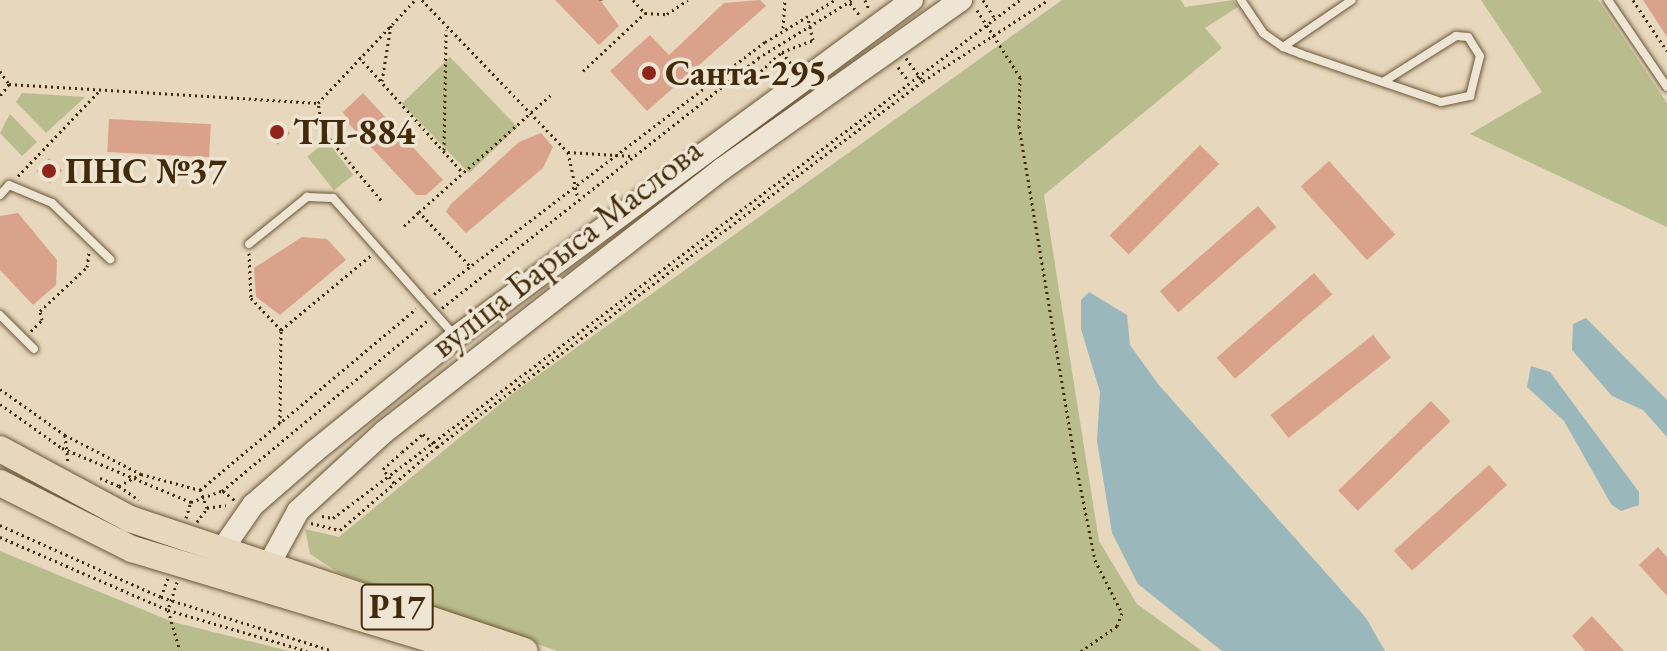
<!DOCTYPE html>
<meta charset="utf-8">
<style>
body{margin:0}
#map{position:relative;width:1667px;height:651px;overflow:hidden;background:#e6d7bd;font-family:"EB Garamond",serif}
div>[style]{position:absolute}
.green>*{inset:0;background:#b9bd8e;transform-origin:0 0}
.water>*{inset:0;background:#9ab7bb}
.building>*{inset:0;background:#daa28a;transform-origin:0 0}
.path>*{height:3px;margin-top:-1.5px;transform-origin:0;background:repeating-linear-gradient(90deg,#432b09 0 2px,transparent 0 6px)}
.roads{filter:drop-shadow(0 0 2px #6c5636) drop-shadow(0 0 2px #6c5636)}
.service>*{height:8px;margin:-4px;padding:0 4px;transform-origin:4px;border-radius:4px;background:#efe5d4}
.secondary>*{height:22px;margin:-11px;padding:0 11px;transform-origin:11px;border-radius:11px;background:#efe5d4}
.trunk>*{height:26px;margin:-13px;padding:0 13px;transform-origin:13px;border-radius:13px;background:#e6d7bd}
.dots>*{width:22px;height:22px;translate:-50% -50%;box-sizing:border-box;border:4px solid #efe5d4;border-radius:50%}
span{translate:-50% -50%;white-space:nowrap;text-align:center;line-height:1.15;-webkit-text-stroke:7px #efe5d4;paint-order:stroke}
.shield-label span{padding:2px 6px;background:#efe5d4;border:2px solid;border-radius:6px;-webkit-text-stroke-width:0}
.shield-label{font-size:34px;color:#432b09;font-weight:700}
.poi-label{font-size:36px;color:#432b09;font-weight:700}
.left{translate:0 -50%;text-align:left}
.street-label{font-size:36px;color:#432b09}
</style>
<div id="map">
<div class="green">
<div style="clip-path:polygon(1062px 0,1181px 0,1185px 7px,1233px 0,1238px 7px,1205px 28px,1222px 48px,1044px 195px,1099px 541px,1137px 604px,1202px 651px,557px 651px,339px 573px,310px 554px,305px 529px,339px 537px,516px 391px)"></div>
<div style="clip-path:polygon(1481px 0,1598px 0,1667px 103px,1667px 227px,1470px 134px,1542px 92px)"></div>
<div style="left:450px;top:57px;width:97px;height:67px;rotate:46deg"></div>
<div style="clip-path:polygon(22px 93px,85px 97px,46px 133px,16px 102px)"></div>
<div style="clip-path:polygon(10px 114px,37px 142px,22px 156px,0 133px)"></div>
<div style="left:327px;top:141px;width:43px;height:25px;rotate:52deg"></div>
<div style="clip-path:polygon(0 551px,173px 622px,289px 651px,0 651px)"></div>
</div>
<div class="water">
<div style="clip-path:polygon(1089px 292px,1127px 315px,1130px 345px,1158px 384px,1366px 618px,1385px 651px,1222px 651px,1138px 584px,1112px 533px,1097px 441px,1100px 392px,1081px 329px,1081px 300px)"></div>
<div style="clip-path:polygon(1586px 318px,1667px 400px,1667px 437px,1643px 410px,1612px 396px,1572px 350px,1573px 324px)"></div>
<div style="clip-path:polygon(1531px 366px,1550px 372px,1639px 492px,1639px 505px,1621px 511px,1611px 504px,1564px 421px,1527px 387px)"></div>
</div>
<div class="building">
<div style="clip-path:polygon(555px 0,600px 0,619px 26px,599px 45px)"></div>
<div style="clip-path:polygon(760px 0,766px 6px,647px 111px,610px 71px,650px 35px,669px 55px,724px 3px)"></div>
<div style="clip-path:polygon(1643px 0,1667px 0,1667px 37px)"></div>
<div style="clip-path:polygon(363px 93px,443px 180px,426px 195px,416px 195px,350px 125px,343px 112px)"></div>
<div style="left:109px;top:119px;width:102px;height:33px;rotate:3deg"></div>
<div style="left:278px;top:120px;width:18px;height:17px;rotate:47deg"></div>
<div style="clip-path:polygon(541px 133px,553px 147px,543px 168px,466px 233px,446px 212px,450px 205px,519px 142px)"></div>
<div style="left:1200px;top:145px;width:27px;height:128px;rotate:45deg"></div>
<div style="left:49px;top:158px;width:18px;height:18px;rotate:43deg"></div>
<div style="left:1329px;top:161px;width:99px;height:38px;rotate:48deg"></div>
<div style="left:1258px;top:206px;width:28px;height:130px;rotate:49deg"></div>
<div style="clip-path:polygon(18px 213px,57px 260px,56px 285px,33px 305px,0 270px,0 216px)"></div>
<div style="clip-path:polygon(302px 237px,327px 239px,346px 260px,280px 315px,256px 297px,254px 268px)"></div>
<div style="left:1314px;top:273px;width:28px;height:129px;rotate:49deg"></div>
<div style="left:1373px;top:335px;width:29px;height:130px;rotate:52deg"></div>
<div style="left:1431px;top:401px;width:28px;height:129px;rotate:46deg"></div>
<div style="left:1489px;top:465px;width:27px;height:128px;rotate:48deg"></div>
<div style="clip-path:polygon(1658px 547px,1667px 557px,1667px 596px,1639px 565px)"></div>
<div style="clip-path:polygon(1592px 616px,1624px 651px,1585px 651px,1572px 636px)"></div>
</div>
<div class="path">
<div style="left:422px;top:0;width:211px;rotate:46.2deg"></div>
<div style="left:568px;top:152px;width:48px;rotate:78deg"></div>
<div style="left:633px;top:0;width:18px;rotate:47deg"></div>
<div style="left:865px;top:0;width:12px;rotate:66deg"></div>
<div style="left:983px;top:0;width:20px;rotate:57deg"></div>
<div style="left:1633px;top:0;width:61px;rotate:56.3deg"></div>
<div style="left:601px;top:1px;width:1px;rotate:-90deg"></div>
<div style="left:850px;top:3px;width:16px;rotate:52deg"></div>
<div style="left:977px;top:10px;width:80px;rotate:57.3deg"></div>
<div style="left:1020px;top:77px;width:49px;rotate:91.2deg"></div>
<div style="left:1019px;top:126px;width:339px;rotate:80.5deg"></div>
<div style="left:1075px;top:460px;width:102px;rotate:78.7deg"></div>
<div style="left:1095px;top:560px;width:59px;rotate:63deg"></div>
<div style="left:1122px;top:613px;width:14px;rotate:111deg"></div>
<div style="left:1117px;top:626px;width:44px;rotate:145.2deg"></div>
<div style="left:783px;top:28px;width:28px;rotate:-86deg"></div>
<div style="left:782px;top:52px;width:16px;rotate:52deg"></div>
<div style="left:359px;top:57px;width:156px;rotate:48.1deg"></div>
<div style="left:906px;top:58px;width:29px;rotate:54deg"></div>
<div style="left:898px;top:67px;width:15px;rotate:53deg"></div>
<div style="left:736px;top:68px;width:19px;rotate:35deg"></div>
<div style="left:752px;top:79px;width:40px;rotate:-42deg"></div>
<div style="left:782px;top:52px;width:33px;rotate:-21deg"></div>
<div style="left:813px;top:40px;width:22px;rotate:-103deg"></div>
<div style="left:0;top:71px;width:16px;rotate:55deg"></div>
<div style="left:9px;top:84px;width:15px;rotate:127deg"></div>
<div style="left:583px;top:71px;width:85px;rotate:-43.1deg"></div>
<div style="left:645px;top:13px;width:22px;rotate:3deg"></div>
<div style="left:667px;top:14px;width:25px;rotate:-34deg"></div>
<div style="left:382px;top:81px;width:57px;rotate:-80.9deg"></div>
<div style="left:9px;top:84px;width:310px;rotate:3.5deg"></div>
<div style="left:444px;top:150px;width:120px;rotate:-89deg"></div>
<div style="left:568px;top:152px;width:64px;rotate:3.6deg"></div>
<div style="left:18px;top:176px;width:120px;rotate:-46.3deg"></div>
<div style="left:381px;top:200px;width:90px;rotate:-130deg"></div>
<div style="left:323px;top:131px;width:28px;rotate:-100deg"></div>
<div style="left:318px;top:103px;width:141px;rotate:-46.7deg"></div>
<div style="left:404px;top:226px;width:21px;rotate:-43deg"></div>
<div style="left:249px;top:253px;width:45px;rotate:87.5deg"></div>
<div style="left:251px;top:298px;width:44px;rotate:46.8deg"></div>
<div style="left:469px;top:265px;width:73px;rotate:-133.3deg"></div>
<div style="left:419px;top:212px;width:176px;rotate:-41.6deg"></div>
<div style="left:434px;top:294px;width:416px;rotate:-37.3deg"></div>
<div style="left:765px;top:42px;width:82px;rotate:-31deg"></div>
<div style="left:442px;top:308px;width:403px;rotate:-38.3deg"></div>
<div style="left:758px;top:58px;width:110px;rotate:-31.7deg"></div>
<div style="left:31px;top:331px;width:16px;rotate:-45deg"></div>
<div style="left:42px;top:320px;width:9px;rotate:-103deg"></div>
<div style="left:40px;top:311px;width:64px;rotate:-43.1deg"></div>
<div style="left:87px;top:267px;width:15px;rotate:-82deg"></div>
<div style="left:0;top:389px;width:80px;rotate:35.3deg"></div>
<div style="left:65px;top:435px;width:85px;rotate:27.2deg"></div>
<div style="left:141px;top:474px;width:61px;rotate:15.2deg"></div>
<div style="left:200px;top:490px;width:282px;rotate:-40deg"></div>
<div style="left:0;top:404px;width:76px;rotate:35.4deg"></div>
<div style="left:62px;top:448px;width:140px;rotate:22.7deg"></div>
<div style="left:191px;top:502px;width:33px;rotate:-20deg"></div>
<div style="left:222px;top:491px;width:266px;rotate:-39.7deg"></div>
<div style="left:280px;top:423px;width:93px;rotate:-89.4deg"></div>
<div style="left:281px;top:330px;width:116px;rotate:-39.7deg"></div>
<div style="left:65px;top:435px;width:27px;rotate:84deg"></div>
<div style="left:100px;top:478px;width:21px;rotate:23deg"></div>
<div style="left:119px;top:486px;width:25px;rotate:-29deg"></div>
<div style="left:394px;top:483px;width:18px;rotate:-128deg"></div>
<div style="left:383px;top:469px;width:25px;rotate:-42deg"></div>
<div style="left:402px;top:452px;width:28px;rotate:-41deg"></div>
<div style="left:423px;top:434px;width:19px;rotate:43deg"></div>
<div style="left:119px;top:486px;width:24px;rotate:35deg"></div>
<div style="left:223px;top:491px;width:16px;rotate:38deg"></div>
<div style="left:207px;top:508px;width:19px;rotate:-9deg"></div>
<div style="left:322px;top:516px;width:11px;rotate:10deg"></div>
<div style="left:333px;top:518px;width:860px;rotate:-37.02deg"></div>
<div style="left:186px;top:518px;width:17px;rotate:-73deg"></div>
<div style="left:197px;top:522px;width:17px;rotate:-54deg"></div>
<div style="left:207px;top:508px;width:19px;rotate:-111deg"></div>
<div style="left:311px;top:523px;width:30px;rotate:14deg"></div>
<div style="left:340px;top:530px;width:128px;rotate:-40.6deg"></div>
<div style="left:437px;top:447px;width:608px;rotate:-36.98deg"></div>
<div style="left:923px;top:81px;width:149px;rotate:-32.9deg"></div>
<div style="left:0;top:525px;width:176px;rotate:24.1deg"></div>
<div style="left:161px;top:597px;width:180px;rotate:17.4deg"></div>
<div style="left:0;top:537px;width:183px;rotate:23.5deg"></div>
<div style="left:168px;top:610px;width:145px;rotate:16.4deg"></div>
<div style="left:177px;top:582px;width:29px;rotate:108deg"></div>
<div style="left:168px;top:610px;width:43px;rotate:73.7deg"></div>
<div style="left:161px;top:597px;width:20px;rotate:-70deg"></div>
</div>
<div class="roads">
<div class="service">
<div style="left:1241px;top:0;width:40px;rotate:56deg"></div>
<div style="left:1263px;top:33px;width:24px;rotate:35deg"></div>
<div style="left:1283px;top:47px;width:19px;rotate:21deg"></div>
<div style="left:1301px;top:54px;width:148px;rotate:18.9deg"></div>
<div style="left:1441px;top:102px;width:30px;rotate:-12deg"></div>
<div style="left:1470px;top:96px;width:41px;rotate:-76deg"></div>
<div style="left:1480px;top:56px;width:22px;rotate:-122deg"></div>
<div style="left:1468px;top:37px;width:12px;rotate:-175deg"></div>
<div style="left:1456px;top:36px;width:86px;rotate:147.8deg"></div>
<div style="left:1608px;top:0;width:105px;rotate:55.9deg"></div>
<div style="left:1283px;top:47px;width:83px;rotate:-34.3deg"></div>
<div style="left:0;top:195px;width:13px;rotate:-48deg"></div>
<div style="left:9px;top:185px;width:47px;rotate:22.7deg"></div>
<div style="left:52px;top:203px;width:81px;rotate:44deg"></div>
<div style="left:249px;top:244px;width:75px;rotate:-39deg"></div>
<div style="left:307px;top:197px;width:26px;rotate:2deg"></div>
<div style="left:333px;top:198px;width:186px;rotate:48.5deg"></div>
<div style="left:0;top:315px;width:48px;rotate:45deg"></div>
</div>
<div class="secondary">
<div style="left:221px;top:567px;width:16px;rotate:-90deg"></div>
<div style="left:221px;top:551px;width:56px;rotate:-55.2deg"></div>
<div style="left:253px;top:505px;width:82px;rotate:-41.1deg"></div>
<div style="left:315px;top:451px;width:181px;rotate:-39deg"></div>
<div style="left:456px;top:337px;width:567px;rotate:-36.47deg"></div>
<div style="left:261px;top:579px;width:77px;rotate:-61.4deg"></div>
<div style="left:298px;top:511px;width:117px;rotate:-42.6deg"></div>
<div style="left:384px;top:432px;width:428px;rotate:-37.9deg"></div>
<div style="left:722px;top:169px;width:293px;rotate:-35.3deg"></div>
</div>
<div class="trunk">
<div style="left:0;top:449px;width:148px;rotate:28.3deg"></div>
<div style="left:130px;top:519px;width:416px;rotate:18.5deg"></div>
<div style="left:0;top:483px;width:148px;rotate:26.6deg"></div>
<div style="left:132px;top:549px;width:353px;rotate:16.8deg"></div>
</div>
</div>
<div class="dots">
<div style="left:649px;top:73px;background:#8f2418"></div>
<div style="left:277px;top:132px;background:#8f2418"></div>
<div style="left:49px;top:171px;background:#8f2418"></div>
</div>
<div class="shield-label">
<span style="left:397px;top:607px">Р17</span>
</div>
<div class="poi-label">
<span class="left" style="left:665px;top:73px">Санта-295</span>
<span class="left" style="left:293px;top:132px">ТП-884</span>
<span class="left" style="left:65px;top:171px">ПНС №37</span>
</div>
<div class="street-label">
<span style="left:566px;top:247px;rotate:-38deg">вуліца Барыса Маслова</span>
</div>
</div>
